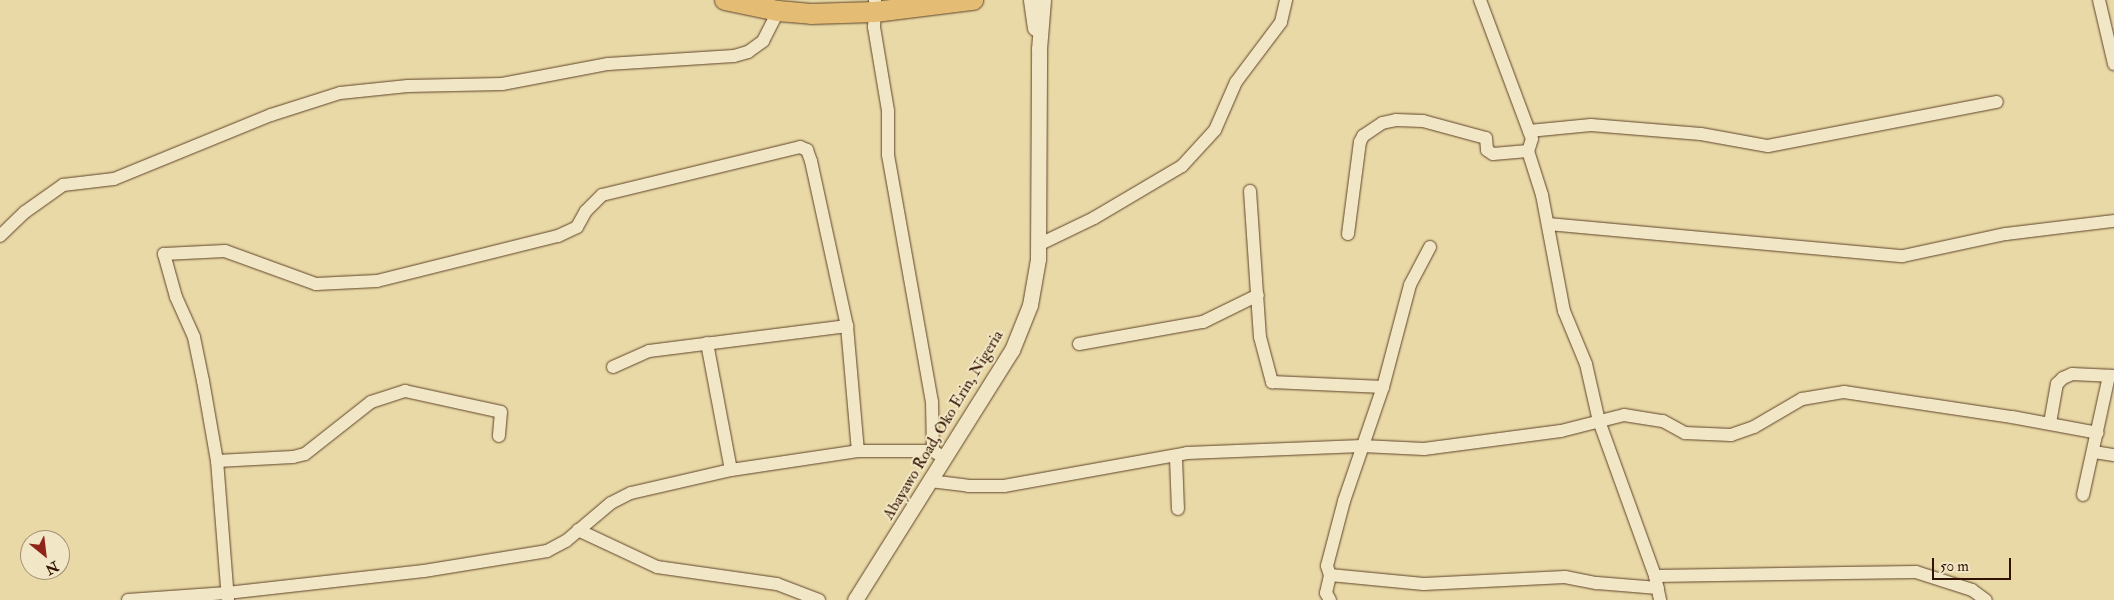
<!DOCTYPE html>
<style>
body{margin:0}
#map{position:relative;width:2114px;height:600px;overflow:hidden;background:#e9d9a6;font-family:"IM FELL Double Pica",serif}
div>[style]{position:absolute}
.roads{filter:drop-shadow(0 0 1px #5f432a) drop-shadow(0 0 1px #5f432a)}
.minor>*{height:12px;margin:-6px;padding:0 6px;transform-origin:6px;border-radius:6px;background:#f1e6c5}
.tertiary>*{height:15px;margin:-7.5px;padding:0 7.5px;transform-origin:7.5px;border-radius:7.5px;background:#f1e6c5}
.trunk>*{height:20px;margin:-10px;padding:0 10px;transform-origin:10px;border-radius:10px;background:#e4bc73}
span{translate:-50% -50%;white-space:nowrap;text-align:center;line-height:1.15;-webkit-text-stroke:4px #f1e6c5;paint-order:stroke}
.street-label{font-size:16px;color:#311101}
.north{position:absolute;left:20px;top:530px;width:50px;height:50px;box-sizing:border-box;background:#f1e6c5;border:1px solid #a49177;border-radius:50%;rotate:151deg;font-size:14px;font-weight:700;line-height:20px;text-align:center;color:#311101}
.north::after{content:'';display:block;margin:auto;width:18px;height:22px;background:#8f2418;clip-path:polygon(50% 0,100% 100%,50% 72%,0 100%)}
.scale{position:absolute;left:1932px;top:558px;width:79px;height:22px;box-sizing:border-box;border:2px solid #311101;border-top:0;padding-left:6px;font-size:15px;line-height:18px;white-space:nowrap;color:#311101;-webkit-text-stroke:4px #f1e6c5;paint-order:stroke}
</style>
<div id="map">
<div class="roads">
<div class="minor">
<div style="left:875px;top:0;width:1px;rotate:90deg"></div>
<div style="left:1480px;top:0;width:148px;rotate:69.5deg"></div>
<div style="left:1532px;top:139px;width:13px;rotate:108deg"></div>
<div style="left:1528px;top:151px;width:46px;rotate:72.3deg"></div>
<div style="left:1542px;top:195px;width:118px;rotate:79.3deg"></div>
<div style="left:1564px;top:311px;width:57px;rotate:67.5deg"></div>
<div style="left:1586px;top:364px;width:58px;rotate:77.2deg"></div>
<div style="left:1599px;top:421px;width:165px;rotate:70.1deg"></div>
<div style="left:1655px;top:576px;width:25px;rotate:78deg"></div>
<div style="left:2099px;top:0;width:66px;rotate:76.8deg"></div>
<div style="left:875px;top:12px;width:15px;rotate:94deg"></div>
<div style="left:874px;top:27px;width:85px;rotate:80.5deg"></div>
<div style="left:888px;top:111px;width:44px;rotate:90deg"></div>
<div style="left:888px;top:155px;width:251px;rotate:79.9deg"></div>
<div style="left:932px;top:402px;width:49px;rotate:88.8deg"></div>
<div style="left:1529px;top:131px;width:62px;rotate:-5.5deg"></div>
<div style="left:1591px;top:125px;width:110px;rotate:4.7deg"></div>
<div style="left:1701px;top:134px;width:68px;rotate:10.2deg"></div>
<div style="left:1768px;top:146px;width:233px;rotate:-10.9deg"></div>
<div style="left:1250px;top:191px;width:146px;rotate:86.1deg"></div>
<div style="left:1260px;top:337px;width:47px;rotate:75.1deg"></div>
<div style="left:1272px;top:382px;width:111px;rotate:2.6deg"></div>
<div style="left:1548px;top:224px;width:356px;rotate:5.2deg"></div>
<div style="left:1903px;top:256px;width:105px;rotate:-12.1deg"></div>
<div style="left:2006px;top:234px;width:109px;rotate:-6.9deg"></div>
<div style="left:1348px;top:234px;width:93px;rotate:-82.6deg"></div>
<div style="left:1360px;top:142px;width:7px;rotate:-63deg"></div>
<div style="left:1363px;top:136px;width:23px;rotate:-34deg"></div>
<div style="left:1382px;top:123px;width:14px;rotate:-12deg"></div>
<div style="left:1396px;top:120px;width:27px;rotate:2deg"></div>
<div style="left:1423px;top:121px;width:65px;rotate:15.1deg"></div>
<div style="left:1486px;top:138px;width:12px;rotate:85deg"></div>
<div style="left:1487px;top:150px;width:7px;rotate:34deg"></div>
<div style="left:1493px;top:154px;width:35px;rotate:-5deg"></div>
<div style="left:0;top:236px;width:35px;rotate:-44deg"></div>
<div style="left:25px;top:212px;width:47px;rotate:-35.4deg"></div>
<div style="left:63px;top:185px;width:51px;rotate:-6.7deg"></div>
<div style="left:114px;top:179px;width:170px;rotate:-22.2deg"></div>
<div style="left:271px;top:115px;width:72px;rotate:-17.7deg"></div>
<div style="left:340px;top:93px;width:68px;rotate:-5.9deg"></div>
<div style="left:408px;top:86px;width:94px;rotate:-1.2deg"></div>
<div style="left:502px;top:84px;width:108px;rotate:-10.7deg"></div>
<div style="left:608px;top:64px;width:126px;rotate:-3.6deg"></div>
<div style="left:734px;top:56px;width:15px;rotate:-16deg"></div>
<div style="left:748px;top:52px;width:19px;rotate:-36deg"></div>
<div style="left:763px;top:41px;width:34px;rotate:-63deg"></div>
<div style="left:1038px;top:245px;width:62px;rotate:-25.7deg"></div>
<div style="left:1094px;top:218px;width:102px;rotate:-30.6deg"></div>
<div style="left:1182px;top:166px;width:49px;rotate:-47.5deg"></div>
<div style="left:1215px;top:130px;width:52px;rotate:-66.4deg"></div>
<div style="left:1236px;top:82px;width:75px;rotate:-53.1deg"></div>
<div style="left:1281px;top:22px;width:23px;rotate:-77deg"></div>
<div style="left:1430px;top:247px;width:43px;rotate:117.8deg"></div>
<div style="left:1410px;top:285px;width:106px;rotate:104.8deg"></div>
<div style="left:1383px;top:387px;width:120px;rotate:108.9deg"></div>
<div style="left:1344px;top:501px;width:67px;rotate:104.7deg"></div>
<div style="left:1327px;top:566px;width:9px;rotate:72deg"></div>
<div style="left:1330px;top:575px;width:94px;rotate:5.5deg"></div>
<div style="left:1424px;top:584px;width:141px;rotate:-2.8deg"></div>
<div style="left:1565px;top:577px;width:33px;rotate:11deg"></div>
<div style="left:1597px;top:583px;width:61px;rotate:4.7deg"></div>
<div style="left:707px;top:343px;width:129px;rotate:79.3deg"></div>
<div style="left:1079px;top:344px;width:126px;rotate:-10.1deg"></div>
<div style="left:1203px;top:322px;width:61px;rotate:-26.1deg"></div>
<div style="left:613px;top:367px;width:39px;rotate:-24deg"></div>
<div style="left:649px;top:351px;width:200px;rotate:-7.2deg"></div>
<div style="left:2050px;top:423px;width:40px;rotate:-80deg"></div>
<div style="left:2057px;top:384px;width:8px;rotate:-45deg"></div>
<div style="left:2063px;top:378px;width:10px;rotate:-24deg"></div>
<div style="left:2072px;top:374px;width:42px;rotate:2.7deg"></div>
<div style="left:2094px;top:452px;width:20px;rotate:9deg"></div>
<div style="left:1176px;top:458px;width:51px;rotate:87.8deg"></div>
<div style="left:217px;top:461px;width:76px;rotate:-3deg"></div>
<div style="left:293px;top:457px;width:12px;rotate:-14deg"></div>
<div style="left:305px;top:454px;width:84px;rotate:-38.2deg"></div>
<div style="left:371px;top:402px;width:36px;rotate:-18deg"></div>
<div style="left:405px;top:391px;width:98px;rotate:12.3deg"></div>
<div style="left:501px;top:412px;width:24px;rotate:95deg"></div>
<div style="left:930px;top:481px;width:38px;rotate:7deg"></div>
<div style="left:968px;top:486px;width:36px"></div>
<div style="left:1004px;top:486px;width:186px;rotate:-10.2deg"></div>
<div style="left:1187px;top:453px;width:175px;rotate:-2.3deg"></div>
<div style="left:1362px;top:446px;width:62px;rotate:2.8deg"></div>
<div style="left:1424px;top:449px;width:138px;rotate:-7.5deg"></div>
<div style="left:1561px;top:431px;width:65px;rotate:-14.3deg"></div>
<div style="left:1624px;top:415px;width:39px;rotate:9deg"></div>
<div style="left:1663px;top:421px;width:25px;rotate:29deg"></div>
<div style="left:1685px;top:433px;width:46px;rotate:2.5deg"></div>
<div style="left:1731px;top:435px;width:24px;rotate:-19deg"></div>
<div style="left:1754px;top:427px;width:56px;rotate:-30.3deg"></div>
<div style="left:1802px;top:399px;width:43px;rotate:-9.5deg"></div>
<div style="left:1844px;top:392px;width:170px;rotate:8.5deg"></div>
<div style="left:2012px;top:417px;width:87px;rotate:10.5deg"></div>
<div style="left:2083px;top:495px;width:122px;rotate:-77.7deg"></div>
<div style="left:578px;top:530px;width:87px;rotate:25.1deg"></div>
<div style="left:657px;top:567px;width:121px;rotate:8.1deg"></div>
<div style="left:777px;top:584px;width:45px;rotate:20.9deg"></div>
<div style="left:1655px;top:576px;width:261px;rotate:-0.9deg"></div>
<div style="left:1916px;top:572px;width:59px;rotate:17.8deg"></div>
<div style="left:1972px;top:590px;width:17px;rotate:36deg"></div>
<div style="left:128px;top:600px;width:99px;rotate:-4deg"></div>
<div style="left:227px;top:593px;width:198px;rotate:-6.4deg"></div>
<div style="left:424px;top:571px;width:125px;rotate:-9.2deg"></div>
<div style="left:547px;top:551px;width:21px;rotate:-28deg"></div>
<div style="left:566px;top:541px;width:59px;rotate:-40.2deg"></div>
<div style="left:611px;top:503px;width:22px;rotate:-27deg"></div>
<div style="left:631px;top:493px;width:103px;rotate:-13deg"></div>
<div style="left:731px;top:470px;width:128px;rotate:-8.5deg"></div>
<div style="left:858px;top:451px;width:75px"></div>
<div style="left:933px;top:451px;width:14px;rotate:30deg"></div>
<div style="left:228px;top:600px;width:139px;rotate:-94.5deg"></div>
<div style="left:217px;top:461px;width:81px;rotate:-99.9deg"></div>
<div style="left:203px;top:381px;width:45px;rotate:-101.6deg"></div>
<div style="left:194px;top:337px;width:44px;rotate:-114.2deg"></div>
<div style="left:176px;top:297px;width:45px;rotate:-105.6deg"></div>
<div style="left:164px;top:254px;width:61px;rotate:-2.8deg"></div>
<div style="left:225px;top:251px;width:97px;rotate:19.9deg"></div>
<div style="left:316px;top:284px;width:61px;rotate:-2.8deg"></div>
<div style="left:377px;top:281px;width:187px;rotate:-14deg"></div>
<div style="left:558px;top:236px;width:21px;rotate:-25deg"></div>
<div style="left:577px;top:227px;width:18px;rotate:-61deg"></div>
<div style="left:586px;top:211px;width:23px;rotate:-45deg"></div>
<div style="left:602px;top:195px;width:204px;rotate:-13.6deg"></div>
<div style="left:800px;top:147px;width:8px;rotate:23deg"></div>
<div style="left:807px;top:150px;width:12px;rotate:70deg"></div>
<div style="left:811px;top:161px;width:169px;rotate:77.7deg"></div>
<div style="left:847px;top:326px;width:125px;rotate:85deg"></div>
<div style="left:1330px;top:600px;width:8px;rotate:-120deg"></div>
<div style="left:1326px;top:593px;width:18px;rotate:-77deg"></div>
</div>
<div class="tertiary">
<div style="left:1031px;top:0;width:28px;rotate:82deg"></div>
<div style="left:855px;top:600px;width:295px;rotate:-57.9deg"></div>
<div style="left:1012px;top:350px;width:48px;rotate:-68.2deg"></div>
<div style="left:1030px;top:305px;width:47px;rotate:-80.1deg"></div>
<div style="left:1038px;top:259px;width:210px;rotate:-89.7deg"></div>
<div style="left:1039px;top:49px;width:49px;rotate:-85.3deg"></div>
</div>
<div class="trunk">
<div style="left:725px;top:0;width:54px;rotate:11.7deg"></div>
<div style="left:778px;top:11px;width:33px;rotate:5deg"></div>
<div style="left:811px;top:14px;width:64px;rotate:-1.8deg"></div>
<div style="left:875px;top:12px;width:99px;rotate:-7deg"></div>
</div>
</div>
<div class="street-label">
<span style="left:943px;top:425px;rotate:-59deg">Abayawo Road, Oko Erin, Nigeria</span>
</div>
<div class="north">N</div>
<div class="scale">50 m</div>
</div>
